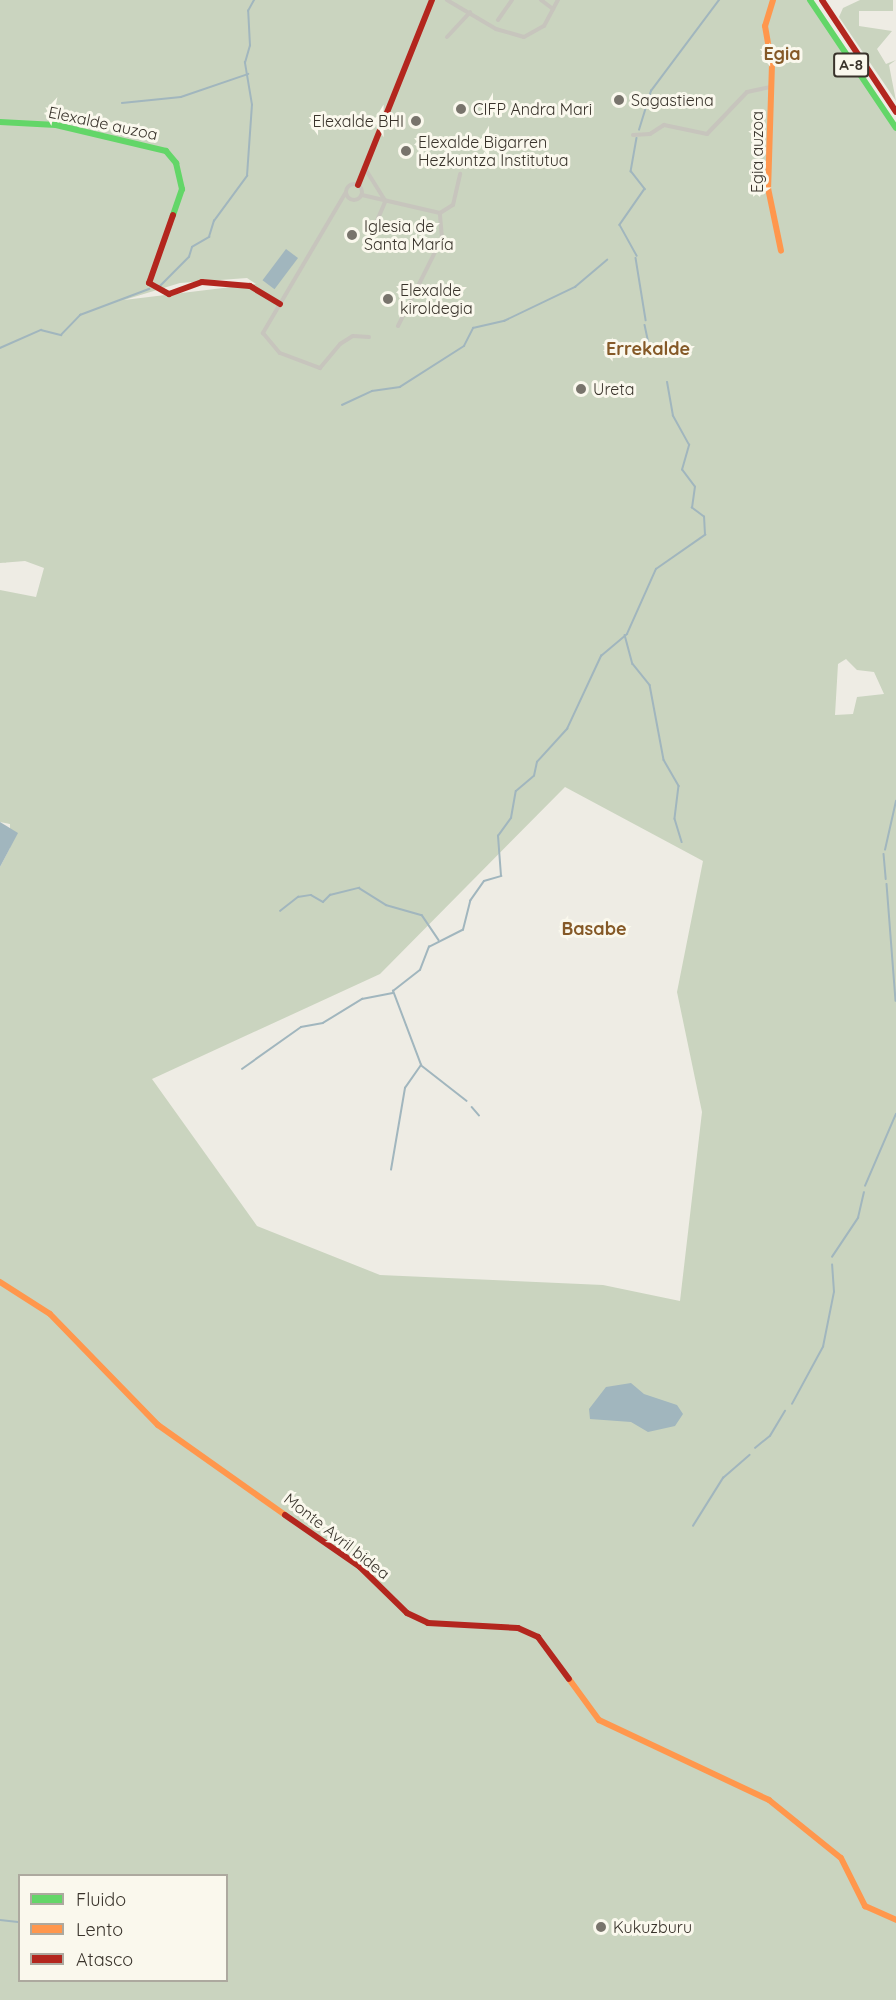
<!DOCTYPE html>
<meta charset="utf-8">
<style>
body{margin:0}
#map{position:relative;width:896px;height:2000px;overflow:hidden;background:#eeece4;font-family:Quicksand,sans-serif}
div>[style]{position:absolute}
.green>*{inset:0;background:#cad4bf}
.water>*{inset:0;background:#a1b6be;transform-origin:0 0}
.stream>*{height:1.5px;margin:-0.75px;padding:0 0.75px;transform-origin:0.75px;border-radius:0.75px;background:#a1b6be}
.street>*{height:4px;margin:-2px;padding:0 2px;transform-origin:2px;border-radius:2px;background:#c7c5bd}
.street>.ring{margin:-2px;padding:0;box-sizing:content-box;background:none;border:4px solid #c7c5bd;border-radius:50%}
.fast>*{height:6px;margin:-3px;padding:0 3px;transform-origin:3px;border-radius:3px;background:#63d668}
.slow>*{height:6px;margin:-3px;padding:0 3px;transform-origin:3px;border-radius:3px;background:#ff974d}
.jam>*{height:6px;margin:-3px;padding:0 3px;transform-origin:3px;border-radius:3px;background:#b3261e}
.dots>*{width:16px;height:16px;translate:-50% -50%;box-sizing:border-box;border:3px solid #faf8ed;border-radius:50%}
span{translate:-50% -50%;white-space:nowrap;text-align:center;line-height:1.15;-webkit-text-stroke:6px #faf8ed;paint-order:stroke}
.shield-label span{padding:2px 4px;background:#faf8ed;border:2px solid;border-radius:4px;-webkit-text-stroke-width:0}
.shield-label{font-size:15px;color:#39332b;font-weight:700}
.poi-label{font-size:16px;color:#39332b}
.left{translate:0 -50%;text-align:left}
.right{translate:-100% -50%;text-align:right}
.street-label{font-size:16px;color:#39332b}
.neighbourhood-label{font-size:18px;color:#855927;font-weight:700}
.legend{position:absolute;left:18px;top:1874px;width:210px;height:108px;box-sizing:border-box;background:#faf8ed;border:2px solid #ada99f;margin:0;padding:8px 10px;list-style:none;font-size:18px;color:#39332b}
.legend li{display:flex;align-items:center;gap:12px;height:30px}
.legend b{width:30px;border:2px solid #ada99f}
</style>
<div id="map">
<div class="green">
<div style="clip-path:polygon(evenodd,0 0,810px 0,896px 130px,896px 2000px,0 2000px,0 867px,10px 848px,10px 824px,0 822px,0 590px,36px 597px,44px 568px,25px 561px,0 563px,0 0,247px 278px,256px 284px,124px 300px,180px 283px,247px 278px,0 0,846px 659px,857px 670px,874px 672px,884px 694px,857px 697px,853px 714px,835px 715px,838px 664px,846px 659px,0 0,565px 787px,703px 861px,677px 992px,702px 1112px,680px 1301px,603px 1285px,380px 1275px,257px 1226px,152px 1079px,380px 974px,565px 787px,0 0,20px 1876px,226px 1876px,226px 1980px,20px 1980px,20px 1876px)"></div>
<div style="clip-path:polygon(860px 0,893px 0,893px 11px,859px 11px,859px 26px,892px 31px,877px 49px,886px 64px,896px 60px,889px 65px,896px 101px,839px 17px,843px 8px)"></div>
</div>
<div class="water">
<div style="left:286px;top:249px;width:15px;height:39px;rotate:37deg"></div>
<div style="clip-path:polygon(0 822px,18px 833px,0 867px)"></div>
<div style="clip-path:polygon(631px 1383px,644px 1394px,677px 1405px,683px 1414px,675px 1426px,648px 1432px,631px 1422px,590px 1419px,589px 1409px,606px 1387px)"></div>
</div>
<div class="stream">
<div style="left:122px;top:103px;width:59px;rotate:-5.8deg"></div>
<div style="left:181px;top:97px;width:71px;rotate:-18.9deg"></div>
<div style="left:639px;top:130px;width:41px;rotate:-72.9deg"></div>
<div style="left:651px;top:91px;width:114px;rotate:-53.2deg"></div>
<div style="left:637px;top:138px;width:34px;rotate:100deg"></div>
<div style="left:631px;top:171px;width:23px;rotate:52deg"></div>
<div style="left:645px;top:189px;width:44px;rotate:124.8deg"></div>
<div style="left:620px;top:225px;width:35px;rotate:61deg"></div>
<div style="left:636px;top:258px;width:63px;rotate:80.8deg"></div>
<div style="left:160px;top:286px;width:41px;rotate:-45deg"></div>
<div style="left:189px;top:257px;width:10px;rotate:-73deg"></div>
<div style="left:192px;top:247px;width:20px;rotate:-30deg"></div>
<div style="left:209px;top:237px;width:17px;rotate:-73deg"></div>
<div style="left:214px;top:221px;width:56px;rotate:-53.7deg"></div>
<div style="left:247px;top:176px;width:71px;rotate:-86deg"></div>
<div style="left:252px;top:105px;width:43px;rotate:-99.5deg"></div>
<div style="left:245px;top:63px;width:18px;rotate:-74deg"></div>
<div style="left:250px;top:46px;width:35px;rotate:-93deg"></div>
<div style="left:248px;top:11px;width:13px;rotate:-61deg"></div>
<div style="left:645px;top:325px;width:25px;rotate:78deg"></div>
<div style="left:0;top:348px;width:45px;rotate:-23.7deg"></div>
<div style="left:41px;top:330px;width:21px;rotate:14deg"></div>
<div style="left:61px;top:335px;width:28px;rotate:-46deg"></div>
<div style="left:80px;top:315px;width:74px;rotate:-20.6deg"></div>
<div style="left:342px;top:405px;width:33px;rotate:-25deg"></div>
<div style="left:372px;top:391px;width:28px;rotate:-8deg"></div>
<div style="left:400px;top:387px;width:76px;rotate:-32.6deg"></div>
<div style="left:464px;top:346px;width:20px;rotate:-63deg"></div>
<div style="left:473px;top:328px;width:32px;rotate:-13deg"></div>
<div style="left:504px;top:321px;width:79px;rotate:-25.6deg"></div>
<div style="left:575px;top:287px;width:42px;rotate:-40.2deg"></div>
<div style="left:625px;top:635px;width:30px;rotate:75deg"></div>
<div style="left:633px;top:664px;width:27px;rotate:51deg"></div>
<div style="left:650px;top:685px;width:76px;rotate:79.4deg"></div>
<div style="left:664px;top:760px;width:30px;rotate:60deg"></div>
<div style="left:679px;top:786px;width:33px;rotate:97deg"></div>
<div style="left:675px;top:819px;width:24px;rotate:73deg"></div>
<div style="left:885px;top:850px;width:50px;rotate:-77.3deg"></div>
<div style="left:884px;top:854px;width:25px;rotate:85deg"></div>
<div style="left:887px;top:884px;width:117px;rotate:85.6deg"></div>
<div style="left:280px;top:911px;width:23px;rotate:-38deg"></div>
<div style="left:298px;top:897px;width:13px;rotate:-9deg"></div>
<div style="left:311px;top:895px;width:14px;rotate:30deg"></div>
<div style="left:323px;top:902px;width:10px;rotate:-45deg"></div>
<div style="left:330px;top:895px;width:30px;rotate:-14deg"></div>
<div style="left:359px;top:888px;width:32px;rotate:32deg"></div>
<div style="left:386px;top:905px;width:37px;rotate:16deg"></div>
<div style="left:422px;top:915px;width:30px;rotate:56deg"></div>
<div style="left:421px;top:1065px;width:58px;rotate:38deg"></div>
<div style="left:242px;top:1069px;width:72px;rotate:-35.4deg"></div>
<div style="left:301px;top:1027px;width:22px;rotate:-10deg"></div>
<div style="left:323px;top:1023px;width:46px;rotate:-31.6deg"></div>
<div style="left:362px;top:999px;width:31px;rotate:-11deg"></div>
<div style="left:472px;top:1107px;width:11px;rotate:49deg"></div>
<div style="left:391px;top:1170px;width:83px;rotate:-80.3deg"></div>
<div style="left:405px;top:1088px;width:28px;rotate:-55deg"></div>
<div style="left:421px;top:1065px;width:79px;rotate:-110.7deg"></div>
<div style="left:393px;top:991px;width:34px;rotate:-38deg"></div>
<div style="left:420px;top:970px;width:25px;rotate:-69deg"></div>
<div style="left:429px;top:947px;width:38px;rotate:-27deg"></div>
<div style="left:463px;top:930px;width:30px;rotate:-76deg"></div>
<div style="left:470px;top:901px;width:24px;rotate:-55deg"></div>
<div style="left:484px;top:881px;width:18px;rotate:-16deg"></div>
<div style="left:501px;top:876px;width:40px;rotate:-94.3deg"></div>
<div style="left:498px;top:836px;width:22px;rotate:-54deg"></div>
<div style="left:511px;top:818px;width:27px;rotate:-80deg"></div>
<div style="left:516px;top:791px;width:23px;rotate:-40deg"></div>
<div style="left:534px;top:776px;width:14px;rotate:-78deg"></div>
<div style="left:537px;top:762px;width:45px;rotate:-47.7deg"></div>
<div style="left:567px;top:729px;width:81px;rotate:-65deg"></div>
<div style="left:601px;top:656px;width:34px;rotate:-40deg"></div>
<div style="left:627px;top:634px;width:71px;rotate:-66deg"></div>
<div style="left:656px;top:569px;width:60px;rotate:-34.8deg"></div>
<div style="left:705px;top:535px;width:18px;rotate:-93deg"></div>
<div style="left:704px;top:517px;width:15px;rotate:-143deg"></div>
<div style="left:692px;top:508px;width:21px;rotate:-82deg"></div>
<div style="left:695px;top:487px;width:21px;rotate:-127deg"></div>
<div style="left:682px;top:470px;width:26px;rotate:-74deg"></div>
<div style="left:689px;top:445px;width:33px;rotate:-119deg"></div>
<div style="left:673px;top:416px;width:34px;rotate:-100deg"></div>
<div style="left:865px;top:1186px;width:78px;rotate:-66.7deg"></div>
<div style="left:832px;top:1257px;width:47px;rotate:-56.3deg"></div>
<div style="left:858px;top:1218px;width:26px;rotate:-77deg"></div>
<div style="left:792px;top:1404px;width:65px;rotate:-61.5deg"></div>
<div style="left:823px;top:1347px;width:56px;rotate:-78.7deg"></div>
<div style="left:834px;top:1292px;width:27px;rotate:-94deg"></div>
<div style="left:755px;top:1448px;width:19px;rotate:-39deg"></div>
<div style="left:770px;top:1436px;width:29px;rotate:-59deg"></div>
<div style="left:693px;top:1526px;width:57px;rotate:-58deg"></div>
<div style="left:723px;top:1478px;width:35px;rotate:-41deg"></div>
<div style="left:0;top:1920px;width:20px;rotate:6deg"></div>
</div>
<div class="street">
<div style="left:447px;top:0;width:57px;rotate:30.6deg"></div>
<div style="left:496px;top:29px;width:29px;rotate:16deg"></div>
<div style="left:524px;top:37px;width:23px;rotate:-29deg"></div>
<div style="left:544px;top:26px;width:30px;rotate:-62deg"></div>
<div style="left:541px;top:0;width:15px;rotate:37deg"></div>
<div style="left:498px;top:20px;width:24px;rotate:-55deg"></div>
<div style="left:447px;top:37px;width:34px;rotate:-47deg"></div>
<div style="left:633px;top:135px;width:17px;rotate:-3deg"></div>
<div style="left:650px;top:134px;width:17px;rotate:-33deg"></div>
<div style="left:664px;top:125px;width:44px;rotate:11.8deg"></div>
<div style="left:707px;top:134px;width:58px;rotate:-46.4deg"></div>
<div style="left:747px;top:92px;width:25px;rotate:-12deg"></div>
<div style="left:366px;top:170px;width:36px;rotate:58deg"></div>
<div class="ring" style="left:346px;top:184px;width:12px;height:12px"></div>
<div style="left:346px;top:192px;width:164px;rotate:120.5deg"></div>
<div style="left:263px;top:333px;width:26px;rotate:50deg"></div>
<div style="left:280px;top:353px;width:43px;rotate:20.6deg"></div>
<div style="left:320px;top:368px;width:31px;rotate:-50deg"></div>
<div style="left:340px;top:344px;width:15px;rotate:-32deg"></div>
<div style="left:353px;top:336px;width:16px;rotate:4deg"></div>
<div style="left:362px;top:195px;width:80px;rotate:13deg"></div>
<div style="left:440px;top:213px;width:15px;rotate:-32deg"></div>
<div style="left:453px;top:205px;width:32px;rotate:-77deg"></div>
<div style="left:371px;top:235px;width:36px;rotate:-67deg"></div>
<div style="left:398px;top:326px;width:98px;rotate:-63.4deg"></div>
<div style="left:442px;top:238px;width:25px;rotate:-95deg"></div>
</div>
<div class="fast">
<div style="left:810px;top:0;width:154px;rotate:56.1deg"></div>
<div style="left:0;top:122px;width:56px;rotate:3.1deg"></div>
<div style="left:56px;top:125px;width:113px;rotate:13.3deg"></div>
<div style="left:166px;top:151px;width:16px;rotate:50deg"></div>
<div style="left:176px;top:163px;width:27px;rotate:77deg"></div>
<div style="left:182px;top:189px;width:28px;rotate:109deg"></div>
</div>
<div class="slow">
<div style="left:773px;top:0;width:27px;rotate:107deg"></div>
<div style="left:765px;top:26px;width:39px;rotate:80deg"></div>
<div style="left:772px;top:64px;width:124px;rotate:91.8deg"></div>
<div style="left:768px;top:188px;width:64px;rotate:78.3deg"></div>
<div style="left:0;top:1282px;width:59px;rotate:32.6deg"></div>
<div style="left:50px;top:1314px;width:155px;rotate:45.8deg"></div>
<div style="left:158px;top:1425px;width:156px;rotate:35.3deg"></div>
<div style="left:569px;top:1679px;width:51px;rotate:53.8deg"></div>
<div style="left:599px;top:1720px;width:188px;rotate:25.2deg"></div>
<div style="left:769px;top:1800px;width:92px;rotate:38.9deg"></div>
<div style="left:841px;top:1858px;width:54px;rotate:63.4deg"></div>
<div style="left:865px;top:1906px;width:34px;rotate:24deg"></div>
</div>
<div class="jam">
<div style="left:822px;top:0;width:134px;rotate:56.5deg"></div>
<div style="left:358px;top:185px;width:199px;rotate:-68.2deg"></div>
<div style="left:173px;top:215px;width:72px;rotate:109.4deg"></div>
<div style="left:149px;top:283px;width:23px;rotate:29deg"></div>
<div style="left:169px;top:294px;width:35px;rotate:-20deg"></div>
<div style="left:202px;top:282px;width:48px;rotate:4.8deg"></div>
<div style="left:250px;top:286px;width:35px;rotate:31deg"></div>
<div style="left:285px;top:1515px;width:91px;rotate:34.7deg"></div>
<div style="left:360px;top:1567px;width:66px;rotate:44.4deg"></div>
<div style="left:407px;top:1613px;width:23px;rotate:25deg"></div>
<div style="left:428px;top:1623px;width:90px;rotate:3.2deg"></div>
<div style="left:518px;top:1628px;width:22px;rotate:24deg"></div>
<div style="left:538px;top:1637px;width:52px;rotate:53.6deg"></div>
</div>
<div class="dots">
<div style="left:619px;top:100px;background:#78746c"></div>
<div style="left:461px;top:109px;background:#78746c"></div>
<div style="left:416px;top:121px;background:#78746c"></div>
<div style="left:406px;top:151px;background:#78746c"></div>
<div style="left:352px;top:235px;background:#78746c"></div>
<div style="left:388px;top:299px;background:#78746c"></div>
<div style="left:581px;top:389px;background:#78746c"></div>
<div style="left:601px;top:1927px;background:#78746c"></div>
</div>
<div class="shield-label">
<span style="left:851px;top:65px">A-8</span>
</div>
<div class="poi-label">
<span class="left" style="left:631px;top:100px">Sagastiena</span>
<span class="left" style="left:473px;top:109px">CIFP Andra Mari</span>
<span class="right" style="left:404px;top:121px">Elexalde BHI</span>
<span class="left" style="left:418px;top:151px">Elexalde Bigarren<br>Hezkuntza Institutua</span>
<span class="left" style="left:364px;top:235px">Iglesia de<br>Santa María</span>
<span class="left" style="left:400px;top:299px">Elexalde<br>kiroldegia</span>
<span class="left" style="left:593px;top:389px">Ureta</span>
<span class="left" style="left:613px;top:1927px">Kukuzburu</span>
</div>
<div class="street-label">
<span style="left:103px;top:123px;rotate:12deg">Elexalde auzoa</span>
<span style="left:757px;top:152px;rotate:-90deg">Egia auzoa</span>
<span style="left:337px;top:1536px;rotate:38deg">Monte Avril bidea</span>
</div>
<div class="neighbourhood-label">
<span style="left:782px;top:54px">Egia</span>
<span style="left:648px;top:349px">Errekalde</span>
<span style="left:594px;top:929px">Basabe</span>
</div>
<ul class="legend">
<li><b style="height:8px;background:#63d668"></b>Fluido</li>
<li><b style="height:8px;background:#ff974d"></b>Lento</li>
<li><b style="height:8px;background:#b3261e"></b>Atasco</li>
</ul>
</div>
